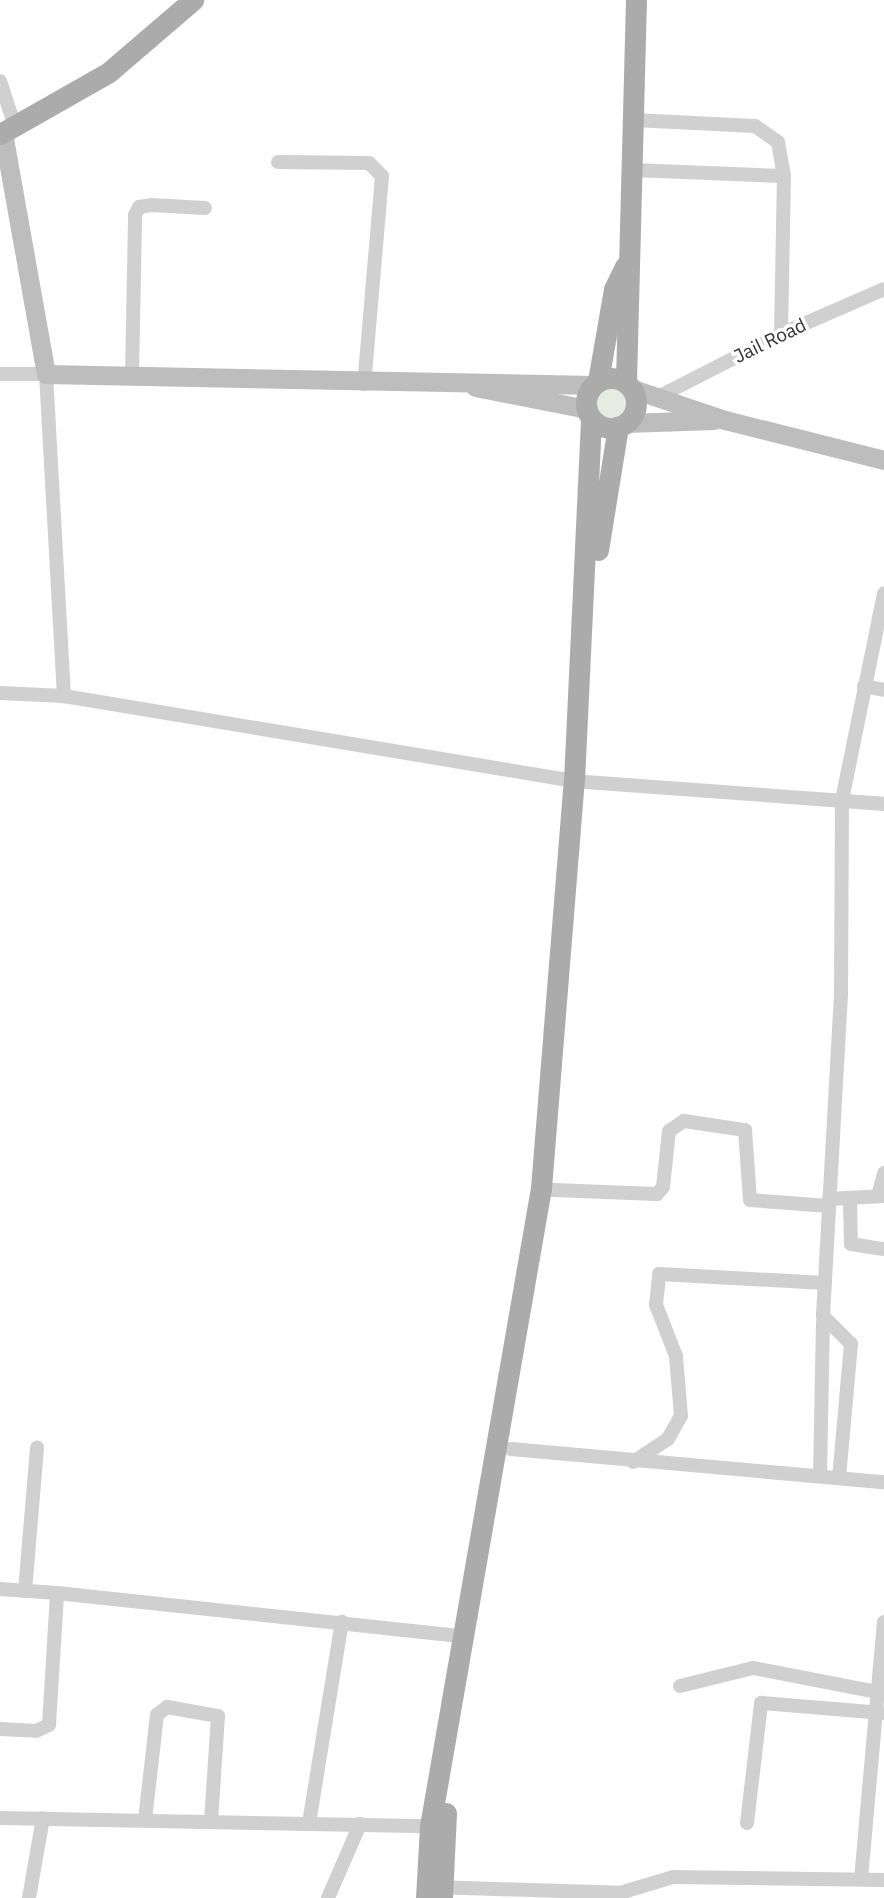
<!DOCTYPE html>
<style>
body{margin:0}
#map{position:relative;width:884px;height:1898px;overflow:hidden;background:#fff;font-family:"IBM Plex Sans",sans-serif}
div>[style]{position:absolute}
.green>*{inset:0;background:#e6ecdf}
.round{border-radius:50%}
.street>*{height:14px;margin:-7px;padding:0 7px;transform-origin:7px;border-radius:7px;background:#d0d0d0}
.secondary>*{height:19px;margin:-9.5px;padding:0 9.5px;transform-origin:9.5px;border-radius:9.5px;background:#bdbdbd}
.primary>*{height:21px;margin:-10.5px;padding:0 10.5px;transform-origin:10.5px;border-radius:10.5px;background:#ababab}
.primary>.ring{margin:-10.5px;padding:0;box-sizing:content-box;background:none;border:21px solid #ababab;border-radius:50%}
span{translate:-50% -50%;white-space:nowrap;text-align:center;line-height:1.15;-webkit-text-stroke:7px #fff;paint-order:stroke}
.street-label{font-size:19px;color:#333}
</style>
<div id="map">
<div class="green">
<div class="round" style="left:593px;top:384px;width:36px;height:36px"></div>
</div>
<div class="street">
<div style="left:0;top:81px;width:48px;rotate:71.9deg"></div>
<div style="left:634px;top:120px;width:121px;rotate:2.8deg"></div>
<div style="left:755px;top:126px;width:28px;rotate:35deg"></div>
<div style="left:778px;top:142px;width:35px;rotate:80deg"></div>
<div style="left:278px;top:162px;width:91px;rotate:0.6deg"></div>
<div style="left:369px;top:163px;width:18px;rotate:45deg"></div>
<div style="left:382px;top:176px;width:209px;rotate:94.9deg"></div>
<div style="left:633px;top:170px;width:151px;rotate:2.3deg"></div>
<div style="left:784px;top:176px;width:158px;rotate:91.1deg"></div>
<div style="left:0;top:374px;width:46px"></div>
<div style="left:46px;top:374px;width:323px;rotate:86.8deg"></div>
<div style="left:132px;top:375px;width:160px;rotate:-88.9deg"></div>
<div style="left:135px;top:215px;width:9px;rotate:-63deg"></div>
<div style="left:139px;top:207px;width:12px;rotate:-9deg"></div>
<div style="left:151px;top:205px;width:54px;rotate:3.2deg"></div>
<div style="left:658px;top:397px;width:138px;rotate:-27.1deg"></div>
<div style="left:781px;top:334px;width:112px;rotate:-23.6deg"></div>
<div style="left:864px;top:686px;width:20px;rotate:11deg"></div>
<div style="left:0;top:693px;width:64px;rotate:2.7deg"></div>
<div style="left:64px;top:696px;width:517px;rotate:9.46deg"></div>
<div style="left:586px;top:782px;width:299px;rotate:4.2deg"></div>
<div style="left:553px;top:1190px;width:104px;rotate:2.2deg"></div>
<div style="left:657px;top:1194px;width:9px;rotate:-49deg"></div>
<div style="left:663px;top:1187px;width:56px;rotate:-83.9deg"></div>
<div style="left:669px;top:1131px;width:18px;rotate:-34deg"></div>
<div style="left:684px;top:1121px;width:62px;rotate:8.4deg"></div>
<div style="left:745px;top:1130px;width:70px;rotate:85.9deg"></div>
<div style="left:750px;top:1200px;width:79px;rotate:4.3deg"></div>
<div style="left:878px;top:1196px;width:24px;rotate:-75deg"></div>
<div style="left:829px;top:1199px;width:55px;rotate:-3.1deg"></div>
<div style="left:850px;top:1201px;width:43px;rotate:88.7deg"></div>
<div style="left:851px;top:1244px;width:33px;rotate:9deg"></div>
<div style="left:511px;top:1449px;width:374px;rotate:5.1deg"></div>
<div style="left:633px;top:1462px;width:42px;rotate:-33.3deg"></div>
<div style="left:668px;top:1439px;width:26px;rotate:-61deg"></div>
<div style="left:681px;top:1416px;width:60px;rotate:-94.8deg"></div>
<div style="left:676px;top:1356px;width:55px;rotate:-111.4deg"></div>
<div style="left:656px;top:1305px;width:31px;rotate:-84deg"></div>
<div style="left:659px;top:1274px;width:166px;rotate:3.1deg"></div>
<div style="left:820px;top:1476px;width:154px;rotate:-88.9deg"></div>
<div style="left:839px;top:1478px;width:135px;rotate:-84.9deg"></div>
<div style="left:851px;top:1344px;width:40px;rotate:-135deg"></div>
<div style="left:823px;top:1316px;width:324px;rotate:-86.8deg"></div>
<div style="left:841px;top:993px;width:193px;rotate:-89.7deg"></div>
<div style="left:842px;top:800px;width:211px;rotate:-78.5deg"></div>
<div style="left:0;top:1589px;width:57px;rotate:4deg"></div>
<div style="left:25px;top:1591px;width:144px;rotate:-85.2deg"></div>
<div style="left:680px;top:1686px;width:75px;rotate:-13.9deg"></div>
<div style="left:753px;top:1668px;width:127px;rotate:10.9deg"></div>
<div style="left:0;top:1729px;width:36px;rotate:3deg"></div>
<div style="left:36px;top:1731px;width:14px;rotate:-25deg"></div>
<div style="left:49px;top:1725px;width:132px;rotate:-86.5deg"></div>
<div style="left:57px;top:1593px;width:407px;rotate:6.1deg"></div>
<div style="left:0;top:1818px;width:430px;rotate:1.1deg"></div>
<div style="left:145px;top:1820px;width:106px;rotate:-83.5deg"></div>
<div style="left:157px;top:1715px;width:13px;rotate:-39deg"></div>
<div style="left:167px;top:1707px;width:52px;rotate:10deg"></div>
<div style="left:218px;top:1716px;width:105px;rotate:93.8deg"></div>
<div style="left:309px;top:1823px;width:204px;rotate:-80.7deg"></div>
<div style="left:747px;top:1823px;width:121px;rotate:-83.3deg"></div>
<div style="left:761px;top:1703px;width:122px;rotate:4.7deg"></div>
<div style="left:861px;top:1879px;width:258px;rotate:-84.9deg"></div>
<div style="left:434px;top:1887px;width:186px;rotate:1.8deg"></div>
<div style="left:620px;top:1893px;width:55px;rotate:-16.8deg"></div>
<div style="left:673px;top:1877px;width:211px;rotate:0.8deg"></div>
<div style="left:29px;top:1898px;width:81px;rotate:-80.1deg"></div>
<div style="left:328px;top:1898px;width:81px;rotate:-66.6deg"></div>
</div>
<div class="secondary">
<div style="left:3px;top:133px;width:245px;rotate:79.9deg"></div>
<div style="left:46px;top:374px;width:547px;rotate:1.15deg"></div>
<div style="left:475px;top:387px;width:114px;rotate:11.1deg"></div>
<div style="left:633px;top:389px;width:97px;rotate:18.6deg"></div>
<div style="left:725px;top:420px;width:164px;rotate:14.1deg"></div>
<div style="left:626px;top:423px;width:88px;rotate:-2deg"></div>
</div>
<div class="primary">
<div style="left:0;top:134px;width:125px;rotate:-29.6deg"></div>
<div style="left:109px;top:72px;width:111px;rotate:-40.6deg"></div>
<div class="ring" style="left:586px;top:378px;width:29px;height:29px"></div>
<div style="left:598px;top:381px;width:93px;rotate:-80.1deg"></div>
<div style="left:614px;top:289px;width:25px;rotate:-64deg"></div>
<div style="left:626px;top:381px;width:381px;rotate:-88.5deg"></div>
<div style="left:598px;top:550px;width:125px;rotate:-80.8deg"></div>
<div style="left:426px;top:1898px;width:72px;rotate:-86.8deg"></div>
<div style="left:430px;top:1826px;width:648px;rotate:-80.13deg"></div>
<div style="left:541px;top:1188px;width:408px;rotate:-85.4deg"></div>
<div style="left:574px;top:781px;width:362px;rotate:-87.3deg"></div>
<div style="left:442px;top:1898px;width:85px;rotate:-87.3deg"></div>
</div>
<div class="street-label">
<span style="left:770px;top:341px;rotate:-26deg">Jail Road</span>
</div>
</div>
